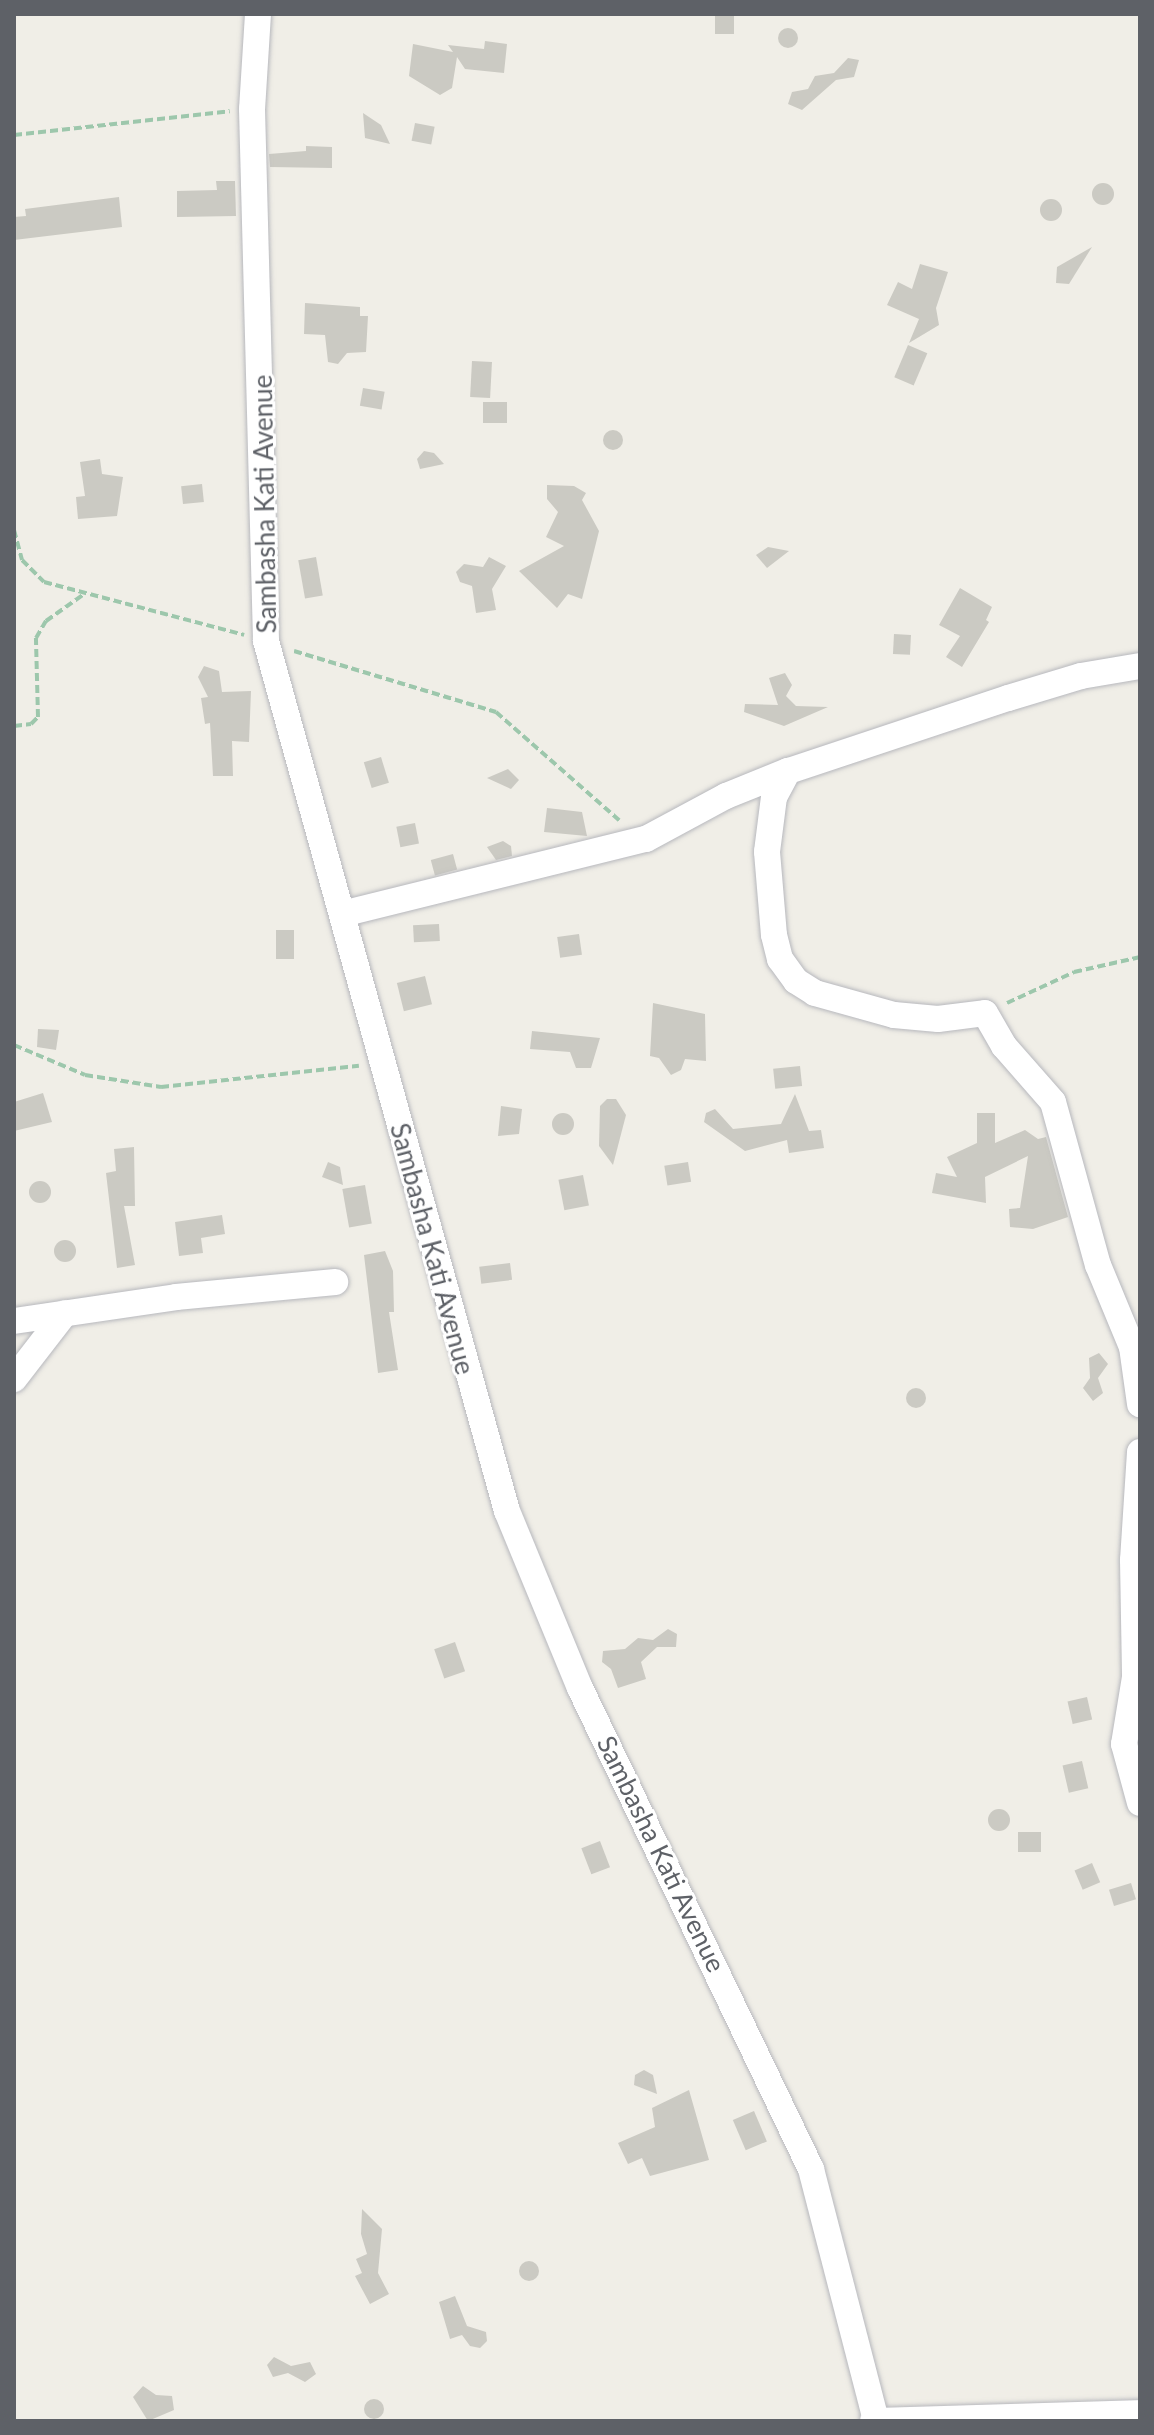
<!DOCTYPE html>
<style>
body{margin:0}
#map{position:relative;width:1154px;height:2435px;overflow:hidden;background:#f0eee7;font-family:Lato,sans-serif}
div>[style]{position:absolute}
.building>*{inset:0;background:#cbcac3;transform-origin:0 0}
.round{border-radius:50%}
.path>*{height:4px;margin-top:-2px;transform-origin:0;background:repeating-linear-gradient(90deg,#9dc7ac 0 8px,transparent 0 12px)}
.roads{filter:drop-shadow(0 0 2px #b7b8bd) drop-shadow(0 0 2px #b7b8bd)}
.minor>*{height:26px;margin:-13px;padding:0 13px;transform-origin:13px;border-radius:13px;background:#fff}
span{translate:-50% -50%;white-space:nowrap;text-align:center;line-height:1.15;-webkit-text-stroke:6px #fff;paint-order:stroke}
.street-label{font-size:26px;color:#5e6167}
.frame{position:absolute;inset:0;border:16px solid #5e6167;pointer-events:none}
</style>
<div id="map">
<div class="building">
<div style="left:715px;top:14px;width:19px;height:20px"></div>
<div class="round" style="left:778px;top:28px;width:20px;height:20px"></div>
<div style="clip-path:polygon(485px 41px,507px 44px,504px 73px,465px 69px,457px 57px,452px 88px,440px 95px,409px 76px,413px 44px,453px 52px,448px 45px,484px 49px)"></div>
<div style="clip-path:polygon(848px 58px,859px 60px,854px 77px,836px 80px,802px 110px,788px 104px,792px 92px,808px 89px,815px 76px,834px 73px)"></div>
<div style="clip-path:polygon(363px 113px,381px 125px,390px 144px,365px 138px)"></div>
<div style="left:415px;top:123px;width:20px;height:18px;rotate:11deg"></div>
<div style="clip-path:polygon(306px 146px,332px 147px,332px 168px,270px 167px,269px 154px,306px 151px)"></div>
<div style="clip-path:polygon(216px 181px,235px 181px,236px 216px,177px 217px,177px 191px,217px 190px)"></div>
<div class="round" style="left:1092px;top:183px;width:22px;height:22px"></div>
<div style="clip-path:polygon(119px 197px,122px 227px,14px 240px,14px 217px,26px 216px,25px 209px)"></div>
<div class="round" style="left:1040px;top:199px;width:22px;height:22px"></div>
<div style="clip-path:polygon(1092px 247px,1069px 284px,1056px 283px,1057px 267px)"></div>
<div style="clip-path:polygon(920px 264px,948px 272px,936px 308px,939px 325px,909px 343px,919px 319px,887px 305px,898px 282px,912px 289px)"></div>
<div style="clip-path:polygon(305px 303px,360px 307px,360px 316px,368px 316px,366px 352px,347px 353px,338px 364px,328px 362px,325px 335px,304px 334px)"></div>
<div style="left:908px;top:345px;width:21px;height:35px;rotate:23deg"></div>
<div style="left:472px;top:361px;width:20px;height:36px;rotate:3deg"></div>
<div style="left:363px;top:388px;width:22px;height:18px;rotate:10deg"></div>
<div style="left:483px;top:402px;width:24px;height:21px"></div>
<div class="round" style="left:603px;top:430px;width:20px;height:20px"></div>
<div style="clip-path:polygon(424px 451px,434px 453px,444px 464px,420px 469px,417px 459px)"></div>
<div style="clip-path:polygon(100px 459px,102px 474px,123px 477px,117px 516px,78px 519px,76px 497px,85px 496px,80px 462px)"></div>
<div style="left:202px;top:484px;width:18px;height:21px;rotate:84deg"></div>
<div style="clip-path:polygon(547px 485px,574px 486px,586px 493px,582px 500px,599px 531px,582px 599px,568px 594px,557px 608px,519px 571px,564px 546px,546px 537px,558px 512px,547px 499px)"></div>
<div style="clip-path:polygon(768px 547px,789px 551px,767px 568px,756px 555px)"></div>
<div style="left:316px;top:557px;width:39px;height:18px;rotate:80deg"></div>
<div style="clip-path:polygon(489px 557px,506px 566px,492px 589px,496px 610px,476px 613px,472px 586px,460px 582px,456px 572px,464px 564px,483px 567px)"></div>
<div style="clip-path:polygon(960px 588px,992px 607px,986px 620px,989px 622px,962px 667px,946px 657px,960px 636px,939px 625px)"></div>
<div style="left:894px;top:634px;width:17px;height:20px;rotate:3deg"></div>
<div style="clip-path:polygon(204px 666px,219px 671px,222px 692px,251px 691px,249px 742px,232px 741px,233px 776px,213px 776px,210px 723px,205px 724px,201px 698px,208px 697px,198px 677px)"></div>
<div style="clip-path:polygon(785px 673px,792px 685px,786px 696px,796px 706px,828px 707px,784px 726px,744px 712px,745px 704px,778px 705px,769px 678px)"></div>
<div style="left:381px;top:757px;width:27px;height:18px;rotate:73deg"></div>
<div style="clip-path:polygon(508px 769px,519px 780px,511px 789px,487px 778px)"></div>
<div style="clip-path:polygon(547px 808px,582px 812px,587px 836px,544px 832px)"></div>
<div style="left:415px;top:823px;width:21px;height:19px;rotate:79deg"></div>
<div style="clip-path:polygon(503px 841px,511px 846px,512px 856px,496px 860px,487px 847px)"></div>
<div style="left:453px;top:854px;width:16px;height:23px;rotate:75deg"></div>
<div style="left:439px;top:924px;width:17px;height:26px;rotate:87deg"></div>
<div style="left:276px;top:930px;width:18px;height:29px"></div>
<div style="left:579px;top:934px;width:21px;height:22px;rotate:82deg"></div>
<div style="left:425px;top:976px;width:29px;height:29px;rotate:76deg"></div>
<div style="clip-path:polygon(653px 1003px,705px 1014px,706px 1061px,685px 1059px,681px 1070px,671px 1075px,659px 1058px,650px 1056px)"></div>
<div style="clip-path:polygon(38px 1029px,59px 1030px,56px 1050px,37px 1047px)"></div>
<div style="clip-path:polygon(532px 1031px,600px 1038px,591px 1068px,576px 1068px,570px 1052px,530px 1049px)"></div>
<div style="left:800px;top:1066px;width:20px;height:27px;rotate:84deg"></div>
<div style="clip-path:polygon(43px 1093px,52px 1122px,14px 1131px,14px 1102px)"></div>
<div style="clip-path:polygon(795px 1094px,809px 1131px,821px 1130px,824px 1148px,789px 1153px,787px 1140px,745px 1151px,704px 1122px,706px 1113px,715px 1109px,733px 1129px,781px 1124px)"></div>
<div style="clip-path:polygon(616px 1099px,626px 1115px,613px 1165px,599px 1146px,600px 1106px,607px 1099px)"></div>
<div style="clip-path:polygon(501px 1106px,522px 1109px,519px 1134px,498px 1136px)"></div>
<div style="clip-path:polygon(977px 1113px,995px 1113px,995px 1143px,1025px 1130px,1038px 1139px,1046px 1137px,1068px 1217px,1033px 1229px,1010px 1227px,1009px 1209px,1020px 1208px,1028px 1156px,985px 1177px,986px 1203px,932px 1193px,936px 1173px,957px 1177px,947px 1157px,977px 1143px)"></div>
<div class="round" style="left:552px;top:1113px;width:22px;height:22px"></div>
<div style="clip-path:polygon(134px 1147px,135px 1206px,124px 1206px,135px 1265px,117px 1268px,106px 1173px,116px 1171px,114px 1149px)"></div>
<div style="clip-path:polygon(328px 1162px,340px 1167px,343px 1185px,322px 1177px)"></div>
<div style="left:688px;top:1162px;width:20px;height:24px;rotate:81deg"></div>
<div style="left:583px;top:1175px;width:31px;height:25px;rotate:79deg"></div>
<div class="round" style="left:29px;top:1181px;width:22px;height:22px"></div>
<div style="left:365px;top:1185px;width:39px;height:23px;rotate:80deg"></div>
<div style="clip-path:polygon(222px 1215px,225px 1234px,201px 1238px,203px 1253px,179px 1256px,175px 1222px)"></div>
<div class="round" style="left:54px;top:1240px;width:22px;height:22px"></div>
<div style="clip-path:polygon(385px 1251px,393px 1271px,394px 1312px,389px 1312px,398px 1370px,378px 1373px,364px 1255px)"></div>
<div style="left:510px;top:1263px;width:17px;height:31px;rotate:83deg"></div>
<div style="clip-path:polygon(1099px 1353px,1108px 1364px,1098px 1378px,1103px 1393px,1093px 1401px,1083px 1388px,1090px 1378px,1089px 1358px)"></div>
<div class="round" style="left:906px;top:1388px;width:20px;height:20px"></div>
<div style="clip-path:polygon(668px 1629px,677px 1634px,676px 1647px,657px 1647px,641px 1662px,646px 1679px,618px 1688px,611px 1669px,602px 1662px,603px 1651px,625px 1649px,638px 1638px,653px 1640px)"></div>
<div style="left:455px;top:1642px;width:31px;height:22px;rotate:71deg"></div>
<div style="left:1087px;top:1697px;width:23px;height:20px;rotate:77deg"></div>
<div style="left:1082px;top:1761px;width:28px;height:20px;rotate:77deg"></div>
<div class="round" style="left:988px;top:1809px;width:22px;height:22px"></div>
<div style="left:1041px;top:1832px;width:20px;height:23px;rotate:90deg"></div>
<div style="left:600px;top:1841px;width:28px;height:20px;rotate:69deg"></div>
<div style="left:1092px;top:1863px;width:21px;height:19px;rotate:67deg"></div>
<div style="left:1131px;top:1883px;width:17px;height:23px;rotate:73deg"></div>
<div style="clip-path:polygon(644px 2070px,653px 2075px,657px 2094px,634px 2085px,635px 2075px)"></div>
<div style="clip-path:polygon(689px 2090px,709px 2160px,650px 2176px,642px 2158px,628px 2164px,618px 2143px,655px 2127px,652px 2108px)"></div>
<div style="left:754px;top:2111px;width:33px;height:23px;rotate:67deg"></div>
<div style="clip-path:polygon(362px 2209px,382px 2229px,378px 2273px,389px 2294px,370px 2304px,355px 2276px,362px 2273px,356px 2259px,367px 2254px,361px 2234px)"></div>
<div class="round" style="left:519px;top:2261px;width:20px;height:20px"></div>
<div style="clip-path:polygon(455px 2296px,467px 2326px,486px 2332px,487px 2341px,480px 2348px,470px 2346px,462px 2335px,450px 2339px,439px 2302px)"></div>
<div style="clip-path:polygon(274px 2357px,291px 2366px,310px 2362px,316px 2374px,305px 2382px,288px 2373px,273px 2377px,267px 2365px)"></div>
<div style="clip-path:polygon(143px 2386px,156px 2395px,172px 2396px,174px 2410px,148px 2421px,133px 2397px)"></div>
<div class="round" style="left:364px;top:2399px;width:20px;height:20px"></div>
</div>
<div class="path">
<div style="left:14px;top:135px;width:217px;rotate:-6.3deg"></div>
<div style="left:14px;top:530px;width:31px;rotate:75deg"></div>
<div style="left:22px;top:560px;width:31px;rotate:45deg"></div>
<div style="left:44px;top:582px;width:207px;rotate:14.8deg"></div>
<div style="left:294px;top:651px;width:211px;rotate:16.8deg"></div>
<div style="left:496px;top:712px;width:164px;rotate:41.3deg"></div>
<div style="left:14px;top:726px;width:17px;rotate:-7deg"></div>
<div style="left:31px;top:724px;width:10px;rotate:-45deg"></div>
<div style="left:38px;top:717px;width:79px;rotate:-91.5deg"></div>
<div style="left:36px;top:638px;width:20px;rotate:-60deg"></div>
<div style="left:46px;top:621px;width:47px;rotate:-35.4deg"></div>
<div style="left:1007px;top:1003px;width:74px;rotate:-24.8deg"></div>
<div style="left:1074px;top:972px;width:68px;rotate:-12.8deg"></div>
<div style="left:14px;top:1045px;width:77px;rotate:22.9deg"></div>
<div style="left:85px;top:1075px;width:77px;rotate:9deg"></div>
<div style="left:161px;top:1087px;width:199px;rotate:-6.1deg"></div>
</div>
<div class="roads">
<div class="minor">
<div style="left:258px;top:14px;width:95px;rotate:93.6deg"></div>
<div style="left:252px;top:109px;width:532px;rotate:88.49deg"></div>
<div style="left:266px;top:641px;width:903px;rotate:74.52deg"></div>
<div style="left:507px;top:1511px;width:191px;rotate:67.6deg"></div>
<div style="left:580px;top:1688px;width:534px;rotate:64.35deg"></div>
<div style="left:811px;top:2169px;width:260px;rotate:75.5deg"></div>
<div style="left:1140px;top:666px;width:60px;rotate:170.4deg"></div>
<div style="left:1081px;top:676px;width:76px;rotate:163.2deg"></div>
<div style="left:1008px;top:698px;width:232px;rotate:161.6deg"></div>
<div style="left:788px;top:771px;width:30px;rotate:118deg"></div>
<div style="left:774px;top:797px;width:55px;rotate:97.3deg"></div>
<div style="left:767px;top:852px;width:83px;rotate:85.2deg"></div>
<div style="left:774px;top:935px;width:25px;rotate:76deg"></div>
<div style="left:780px;top:959px;width:27px;rotate:54deg"></div>
<div style="left:796px;top:981px;width:22px;rotate:32deg"></div>
<div style="left:815px;top:993px;width:82px;rotate:15.6deg"></div>
<div style="left:894px;top:1015px;width:44px;rotate:5.2deg"></div>
<div style="left:938px;top:1019px;width:47px;rotate:-7.3deg"></div>
<div style="left:985px;top:1013px;width:38px;rotate:60deg"></div>
<div style="left:1004px;top:1046px;width:74px;rotate:48.8deg"></div>
<div style="left:1053px;top:1102px;width:169px;rotate:74.6deg"></div>
<div style="left:1098px;top:1265px;width:89px;rotate:67.5deg"></div>
<div style="left:1132px;top:1347px;width:58px;rotate:82deg"></div>
<div style="left:342px;top:914px;width:313px;rotate:-13.9deg"></div>
<div style="left:646px;top:839px;width:91px;rotate:-28.3deg"></div>
<div style="left:726px;top:796px;width:67px;rotate:-22deg"></div>
<div style="left:14px;top:1321px;width:164px;rotate:-8.4deg"></div>
<div style="left:176px;top:1297px;width:160px;rotate:-5.4deg"></div>
<div style="left:14px;top:1379px;width:83px;rotate:-52.3deg"></div>
<div style="left:1140px;top:1452px;width:108px;rotate:93.7deg"></div>
<div style="left:1133px;top:1560px;width:117px;rotate:89deg"></div>
<div style="left:1135px;top:1677px;width:68px;rotate:99.3deg"></div>
<div style="left:1124px;top:1744px;width:61px;rotate:74.8deg"></div>
<div style="left:873px;top:2421px;width:267px;rotate:-1.7deg"></div>
</div>
</div>
<div class="street-label">
<span style="left:265px;top:504px;rotate:-91deg">Sambasha Kati Avenue</span>
<span style="left:432px;top:1249px;rotate:75deg">Sambasha Kati Avenue</span>
<span style="left:661px;top:1854px;rotate:64deg">Sambasha Kati Avenue</span>
</div>
<div class="frame"></div>
</div>
